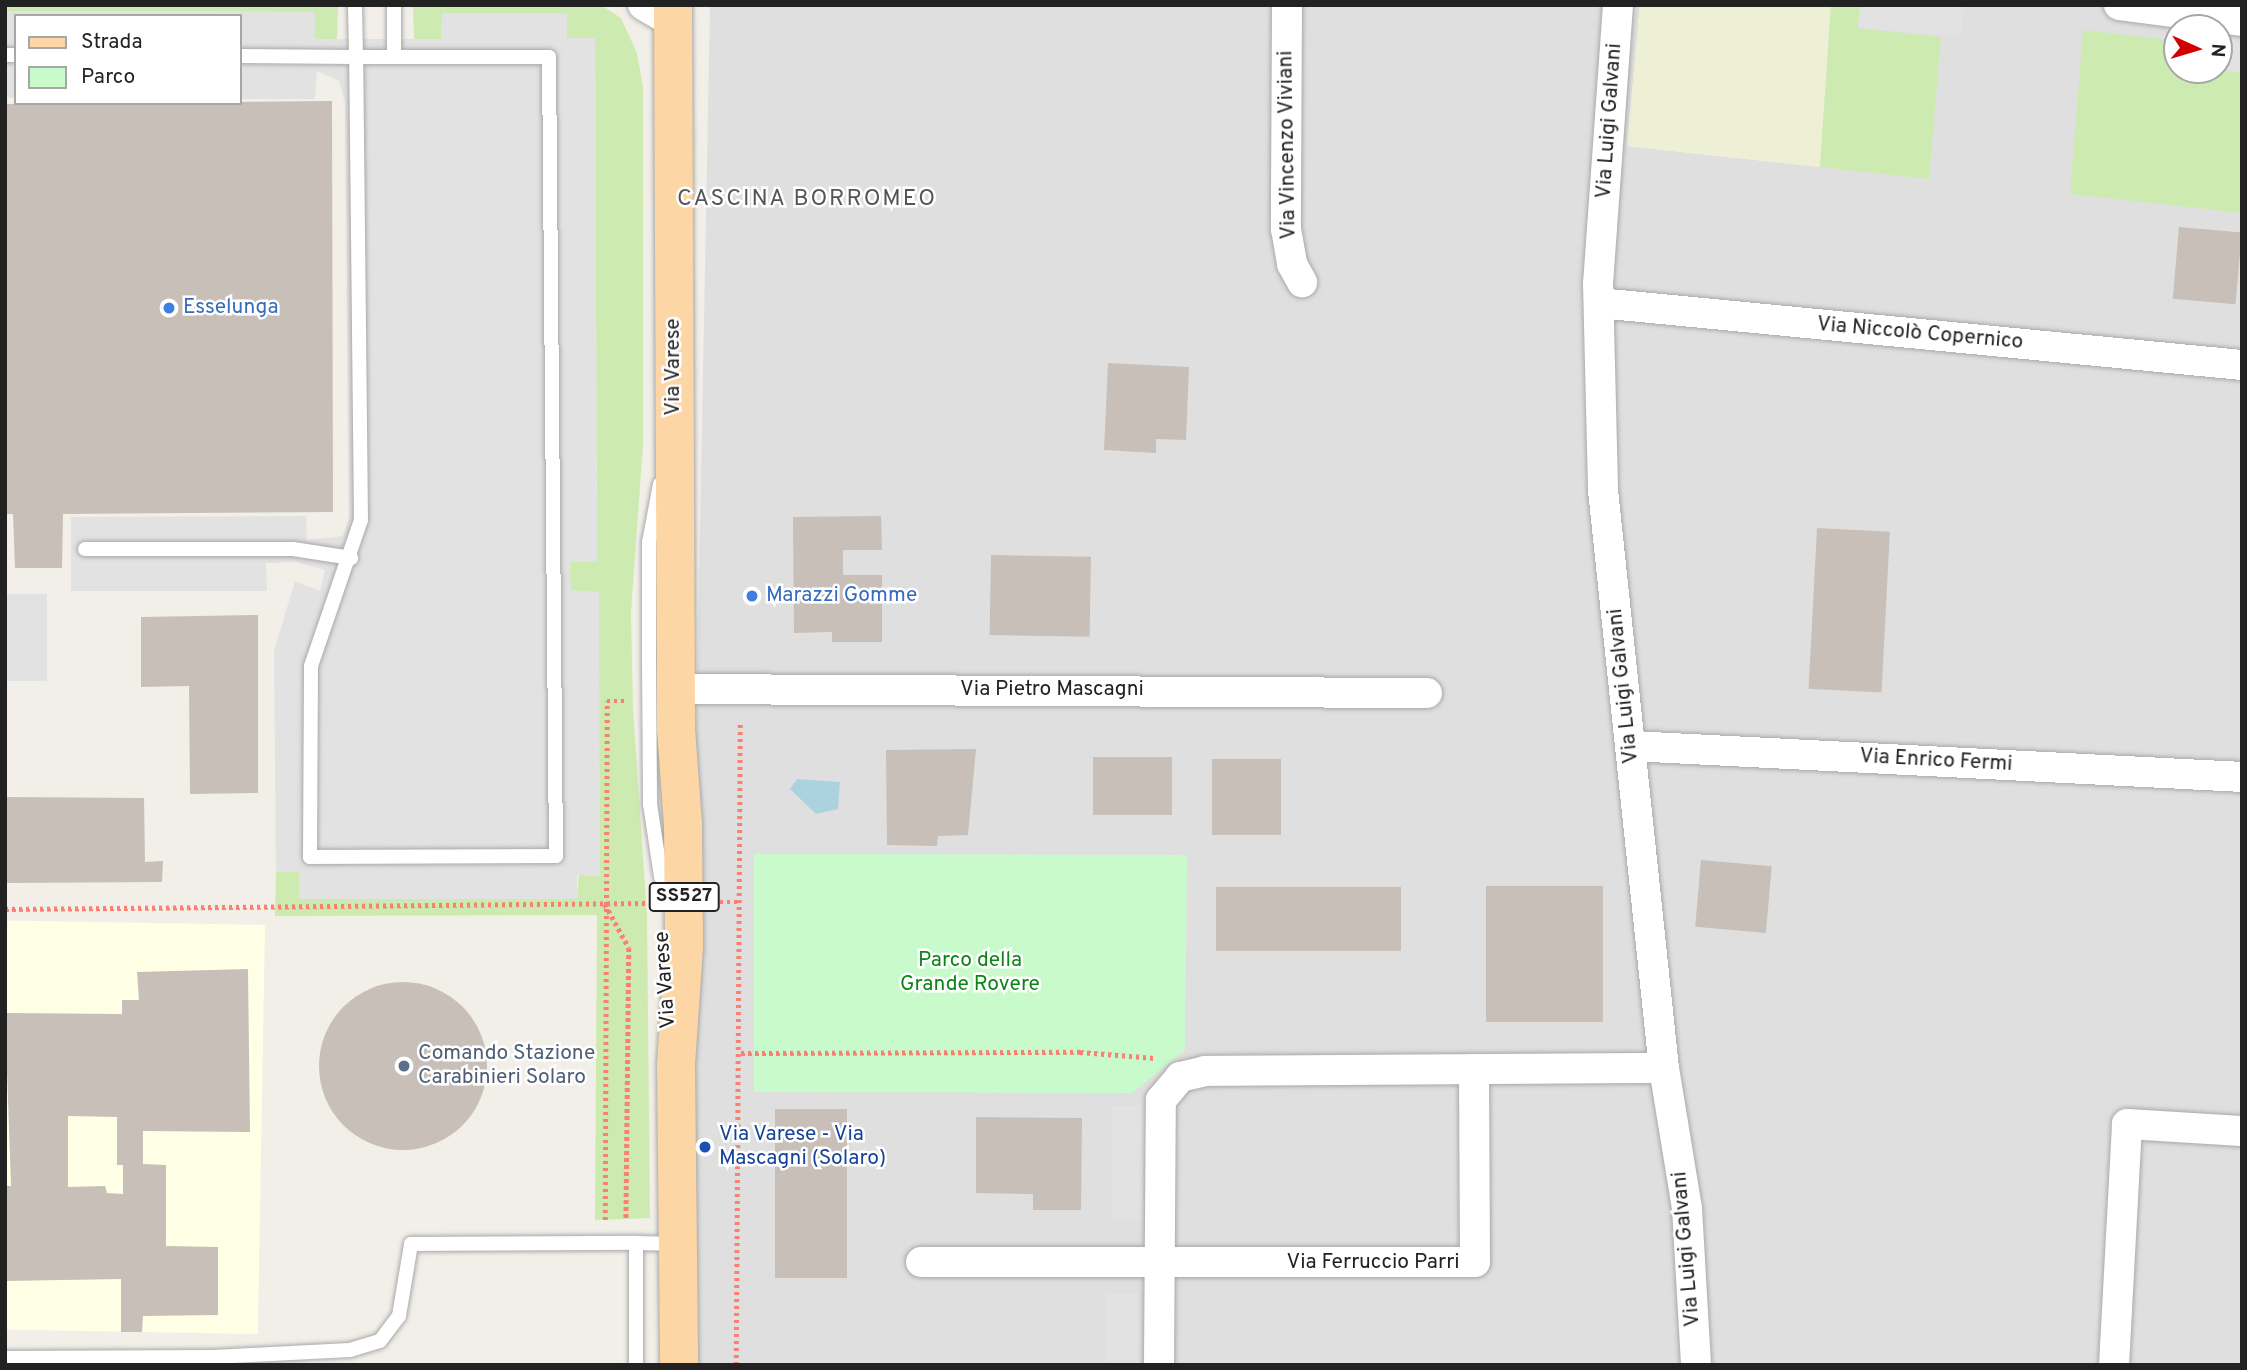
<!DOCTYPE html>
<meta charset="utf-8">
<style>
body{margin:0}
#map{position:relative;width:2247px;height:1370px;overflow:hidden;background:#f2efe9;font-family:Overpass,sans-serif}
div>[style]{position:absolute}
.residential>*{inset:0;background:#e0dfdf}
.education>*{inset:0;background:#ffffe5;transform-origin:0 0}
.farmland>*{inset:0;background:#eef0d5}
.grass>*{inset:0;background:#cdebb0}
.park>*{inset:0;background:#c8facc}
.parking>*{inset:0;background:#e2e2e2;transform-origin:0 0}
.water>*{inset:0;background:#aad3df}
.building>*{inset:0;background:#c7bfb8;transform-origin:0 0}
.round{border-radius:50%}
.path>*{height:4.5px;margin-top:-2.25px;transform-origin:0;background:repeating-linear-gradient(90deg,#fa8072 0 3.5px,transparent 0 7px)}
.roads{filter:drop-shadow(0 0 2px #a9a9a9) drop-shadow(0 0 2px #a9a9a9)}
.service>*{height:14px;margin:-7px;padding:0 7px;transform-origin:7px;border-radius:7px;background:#fff}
.minor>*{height:30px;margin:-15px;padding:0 15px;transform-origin:15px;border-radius:15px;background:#fff}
.primary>*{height:38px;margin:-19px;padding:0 19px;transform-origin:19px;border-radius:19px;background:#fcd6a4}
.dots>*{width:19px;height:19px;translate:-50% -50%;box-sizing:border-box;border:4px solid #fff;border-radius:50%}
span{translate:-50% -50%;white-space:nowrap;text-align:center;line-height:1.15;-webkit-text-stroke:5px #fff;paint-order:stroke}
.shield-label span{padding:2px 5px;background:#fff;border:2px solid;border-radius:5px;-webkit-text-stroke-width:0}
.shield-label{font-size:19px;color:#222;font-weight:700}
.street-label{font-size:21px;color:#222}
.shop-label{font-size:21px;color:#366cbe}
.left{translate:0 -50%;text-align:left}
.park-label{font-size:21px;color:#0c8416}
.service-label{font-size:21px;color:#4e5e75}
.transit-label{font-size:21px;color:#164399}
.neighbourhood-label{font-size:23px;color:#555;letter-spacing:2px}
.frame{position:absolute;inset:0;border:7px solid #222;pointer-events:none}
.legend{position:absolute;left:14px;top:14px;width:228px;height:91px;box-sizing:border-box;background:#fff;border:2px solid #a7a7a7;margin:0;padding:9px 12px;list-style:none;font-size:21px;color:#222}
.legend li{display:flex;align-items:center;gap:14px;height:35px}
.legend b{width:35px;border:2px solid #a7a7a7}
.north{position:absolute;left:2163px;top:14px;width:70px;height:70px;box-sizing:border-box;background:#fff;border:2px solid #a7a7a7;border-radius:50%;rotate:94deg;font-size:19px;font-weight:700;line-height:28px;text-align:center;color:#222}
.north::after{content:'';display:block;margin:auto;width:24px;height:32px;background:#d40000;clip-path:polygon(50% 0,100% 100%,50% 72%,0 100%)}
</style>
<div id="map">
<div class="residential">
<div style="clip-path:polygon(evenodd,710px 5px,1640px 5px,1627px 146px,1819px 167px,1831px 5px,2242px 5px,2242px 1365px,684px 1365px,710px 5px,2177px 28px,2219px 28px,2219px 70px,2177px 70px,2177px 28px)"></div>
</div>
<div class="education">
<div style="left:265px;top:925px;width:409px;height:260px;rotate:91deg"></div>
</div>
<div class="farmland">
<div style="clip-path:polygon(1640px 5px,1831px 5px,1820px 167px,1627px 146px)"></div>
</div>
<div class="grass">
<div style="clip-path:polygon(5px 5px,338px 5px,337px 39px,315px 39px,314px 12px,5px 11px)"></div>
<div style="clip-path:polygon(413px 5px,601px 5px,621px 18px,637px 53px,643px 87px,643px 445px,631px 612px,633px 710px,647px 915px,650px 1218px,595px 1220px,597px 915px,275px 916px,276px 872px,299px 871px,299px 898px,577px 898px,599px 592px,570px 591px,570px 562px,597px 561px,595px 38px,567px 38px,566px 13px,443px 13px,441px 39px,414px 39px)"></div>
<div style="clip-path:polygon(1831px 5px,1860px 5px,1858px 28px,1941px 37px,1929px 179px,1820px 167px)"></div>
<div style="clip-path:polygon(2083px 30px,2177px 41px,2177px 70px,2242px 72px,2242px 213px,2070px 194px)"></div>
</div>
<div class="park">
<div style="clip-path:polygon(754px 854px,1187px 855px,1185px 1050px,1132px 1093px,754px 1092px)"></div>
</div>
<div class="parking">
<div style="clip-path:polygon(1860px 5px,1965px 5px,1960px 37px,1858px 28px)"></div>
<div style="clip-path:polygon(5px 11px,315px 12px,315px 39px,441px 39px,442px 13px,567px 13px,567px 38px,595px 38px,597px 561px,570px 562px,571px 590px,599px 592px,600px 876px,577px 875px,577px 899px,299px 899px,299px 872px,276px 872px,274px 651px,295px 581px,320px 591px,325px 570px,296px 562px,266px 563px,267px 591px,71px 591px,71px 517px,306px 516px,307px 540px,343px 536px,349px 518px,345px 102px,339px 81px,317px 71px,315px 99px,240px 99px,240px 16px,16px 16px,16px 98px,5px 97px)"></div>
<div style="clip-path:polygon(2219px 37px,2242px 40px,2242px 72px,2219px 69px)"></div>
<div style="left:5px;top:594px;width:42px;height:87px"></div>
<div style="left:1112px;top:1106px;width:31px;height:114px"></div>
<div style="left:1106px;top:1294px;width:33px;height:71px"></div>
</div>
<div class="water">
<div style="clip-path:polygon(797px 779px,840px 782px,838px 809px,816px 814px,790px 789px)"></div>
</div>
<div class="building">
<div style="clip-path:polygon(332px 101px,333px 512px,63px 514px,62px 568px,15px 568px,13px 514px,5px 514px,5px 104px)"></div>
<div style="left:2179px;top:227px;width:63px;height:72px;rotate:5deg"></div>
<div style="clip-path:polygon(1108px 363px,1189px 367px,1186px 440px,1156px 439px,1156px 453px,1104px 450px)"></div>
<div style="clip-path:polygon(881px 516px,882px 550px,843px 550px,843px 575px,882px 575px,882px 642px,832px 642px,832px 632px,794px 633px,793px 517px)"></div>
<div style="left:1817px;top:528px;width:73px;height:161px;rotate:3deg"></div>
<div style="left:991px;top:555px;width:100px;height:80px;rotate:1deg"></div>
<div style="clip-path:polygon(258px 615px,258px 793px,190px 794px,189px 686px,141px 687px,141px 617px)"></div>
<div style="clip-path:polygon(976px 749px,968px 835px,938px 836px,937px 846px,887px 845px,886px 750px)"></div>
<div style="left:1172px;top:757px;width:58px;height:79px;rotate:90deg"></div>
<div style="left:1212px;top:759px;width:69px;height:76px"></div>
<div style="clip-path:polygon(5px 797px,144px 798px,145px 862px,163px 861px,162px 882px,5px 883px)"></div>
<div style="left:1701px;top:860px;width:71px;height:67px;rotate:5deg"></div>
<div style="left:1486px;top:886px;width:117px;height:136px"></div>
<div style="left:1216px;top:887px;width:185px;height:64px"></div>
<div style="clip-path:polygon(evenodd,248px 969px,250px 1132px,143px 1131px,143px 1164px,166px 1165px,166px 1246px,218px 1247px,218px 1315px,143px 1316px,142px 1332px,121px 1332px,121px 1279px,5px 1281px,5px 1186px,11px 1186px,5px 1013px,122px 1014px,122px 1000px,139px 1000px,137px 972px,248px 969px,68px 1116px,117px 1117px,117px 1165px,123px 1165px,123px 1194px,107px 1193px,105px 1186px,68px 1187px,68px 1116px)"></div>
<div class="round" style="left:319px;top:982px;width:168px;height:168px"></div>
<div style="left:775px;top:1109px;width:72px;height:169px"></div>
<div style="clip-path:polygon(976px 1117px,1082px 1118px,1081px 1210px,1033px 1210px,1033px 1194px,976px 1193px)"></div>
</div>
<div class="path">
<div style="left:720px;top:902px;width:20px"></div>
<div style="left:605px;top:904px;width:50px;rotate:61.4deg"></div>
<div style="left:629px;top:948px;width:270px;rotate:90.6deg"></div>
<div style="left:5px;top:909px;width:643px;rotate:-0.53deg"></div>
<div style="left:741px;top:1053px;width:339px;rotate:-0.2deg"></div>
<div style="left:1080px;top:1052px;width:75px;rotate:4.6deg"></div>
<div style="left:605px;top:1220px;width:519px;rotate:-89.78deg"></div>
<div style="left:607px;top:701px;width:18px"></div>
<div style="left:736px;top:1365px;width:643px;rotate:-89.64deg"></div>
</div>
<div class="roads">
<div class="service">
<div style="left:394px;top:5px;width:52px;rotate:90deg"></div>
<div style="left:5px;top:55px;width:11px"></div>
<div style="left:240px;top:56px;width:116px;rotate:0.5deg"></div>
<div style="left:356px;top:57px;width:193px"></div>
<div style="left:549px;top:57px;width:799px;rotate:89.5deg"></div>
<div style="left:556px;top:856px;width:246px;rotate:179.8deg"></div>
<div style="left:310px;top:857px;width:191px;rotate:-89.7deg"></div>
<div style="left:311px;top:666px;width:154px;rotate:-71.1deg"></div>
<div style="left:361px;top:520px;width:463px;rotate:-90.6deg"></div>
<div style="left:356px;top:57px;width:52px;rotate:-91.1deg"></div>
<div style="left:660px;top:484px;width:59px;rotate:100.7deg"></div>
<div style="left:649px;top:542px;width:116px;rotate:90deg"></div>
<div style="left:649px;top:658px;width:146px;rotate:89.6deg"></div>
<div style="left:650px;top:804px;width:74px;rotate:81.4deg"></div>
<div style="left:85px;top:549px;width:208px"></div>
<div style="left:293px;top:549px;width:59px;rotate:8.8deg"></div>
<div style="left:5px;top:1358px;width:208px;rotate:-0.3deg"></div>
<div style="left:213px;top:1357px;width:137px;rotate:-2.9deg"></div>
<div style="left:350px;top:1350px;width:31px;rotate:-17deg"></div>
<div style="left:380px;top:1341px;width:31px;rotate:-53deg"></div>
<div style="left:399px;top:1316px;width:73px;rotate:-80.5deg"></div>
<div style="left:411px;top:1244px;width:225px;rotate:-0.3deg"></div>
<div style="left:636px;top:1365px;width:122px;rotate:-90deg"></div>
<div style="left:636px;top:1243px;width:41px;rotate:1.4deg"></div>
</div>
<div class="minor">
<div style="left:643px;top:5px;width:34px;rotate:30deg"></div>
<div style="left:1287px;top:5px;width:224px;rotate:90.3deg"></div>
<div style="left:1286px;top:229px;width:36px;rotate:80deg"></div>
<div style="left:1292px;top:264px;width:21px;rotate:61deg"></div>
<div style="left:1618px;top:5px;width:279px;rotate:94.1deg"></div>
<div style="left:1598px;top:283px;width:207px;rotate:88.6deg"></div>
<div style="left:1603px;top:490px;width:581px;rotate:83.98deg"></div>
<div style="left:1664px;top:1068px;width:142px;rotate:80.7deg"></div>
<div style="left:1687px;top:1208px;width:157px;rotate:86.7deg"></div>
<div style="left:2119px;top:5px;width:124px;rotate:7.4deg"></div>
<div style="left:1599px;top:303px;width:646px;rotate:5.51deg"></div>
<div style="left:676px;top:689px;width:751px;rotate:0.31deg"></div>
<div style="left:1631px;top:746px;width:612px;rotate:2.9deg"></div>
<div style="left:921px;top:1262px;width:554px"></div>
<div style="left:1475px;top:1262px;width:193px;rotate:-90.3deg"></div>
<div style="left:1159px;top:1365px;width:265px;rotate:-89.6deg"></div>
<div style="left:1161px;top:1100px;width:30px;rotate:-50deg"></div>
<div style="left:1180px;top:1077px;width:26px;rotate:-13deg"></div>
<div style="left:1205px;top:1071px;width:459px;rotate:-0.4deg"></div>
<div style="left:2114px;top:1365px;width:241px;rotate:-86.9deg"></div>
<div style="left:2127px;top:1124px;width:115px;rotate:3.5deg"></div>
</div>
<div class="primary">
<div style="left:673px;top:5px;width:724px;rotate:89.76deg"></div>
<div style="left:676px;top:729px;width:95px;rotate:85.8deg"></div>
<div style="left:683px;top:824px;width:123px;rotate:89.5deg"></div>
<div style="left:684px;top:947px;width:117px;rotate:93.9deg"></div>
<div style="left:676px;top:1064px;width:301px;rotate:89.4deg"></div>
</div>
</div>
<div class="dots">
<div style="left:169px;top:308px;background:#3f7fe0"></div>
<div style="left:752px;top:596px;background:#3f7fe0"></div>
<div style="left:404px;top:1066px;background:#5c6f8a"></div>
<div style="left:705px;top:1147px;background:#1a4fb4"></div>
</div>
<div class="shield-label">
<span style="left:684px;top:897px">SS527</span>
</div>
<div class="street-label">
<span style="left:1610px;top:121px;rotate:-86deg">Via Luigi Galvani</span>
<span style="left:1288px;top:145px;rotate:-91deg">Via Vincenzo Viviani</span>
<span style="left:1920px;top:334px;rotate:5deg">Via Niccolò Copernico</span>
<span style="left:674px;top:367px;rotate:-90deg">Via Varese</span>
<span style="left:1624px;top:686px;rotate:-96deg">Via Luigi Galvani</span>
<span style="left:1052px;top:690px">Via Pietro Mascagni</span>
<span style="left:1936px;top:761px;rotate:3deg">Via Enrico Fermi</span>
<span style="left:666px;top:980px;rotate:-94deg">Via Varese</span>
<span style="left:1687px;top:1249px;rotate:-95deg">Via Luigi Galvani</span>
<span style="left:1373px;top:1263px">Via Ferruccio Parri</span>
</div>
<div class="shop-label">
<span class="left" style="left:183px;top:308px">Esselunga</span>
<span class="left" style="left:766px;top:596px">Marazzi Gomme</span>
</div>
<div class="park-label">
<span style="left:970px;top:973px">Parco della<br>Grande Rovere</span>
</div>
<div class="service-label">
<span class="left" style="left:418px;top:1066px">Comando Stazione<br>Carabinieri Solaro</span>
</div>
<div class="transit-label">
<span class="left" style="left:719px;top:1147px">Via Varese - Via<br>Mascagni (Solaro)</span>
</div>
<div class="neighbourhood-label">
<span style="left:807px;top:200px">CASCINA BORROMEO</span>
</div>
<div class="frame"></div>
<ul class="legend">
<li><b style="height:9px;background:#fcd6a4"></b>Strada</li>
<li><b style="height:19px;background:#c8facc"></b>Parco</li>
</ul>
<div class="north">N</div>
</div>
